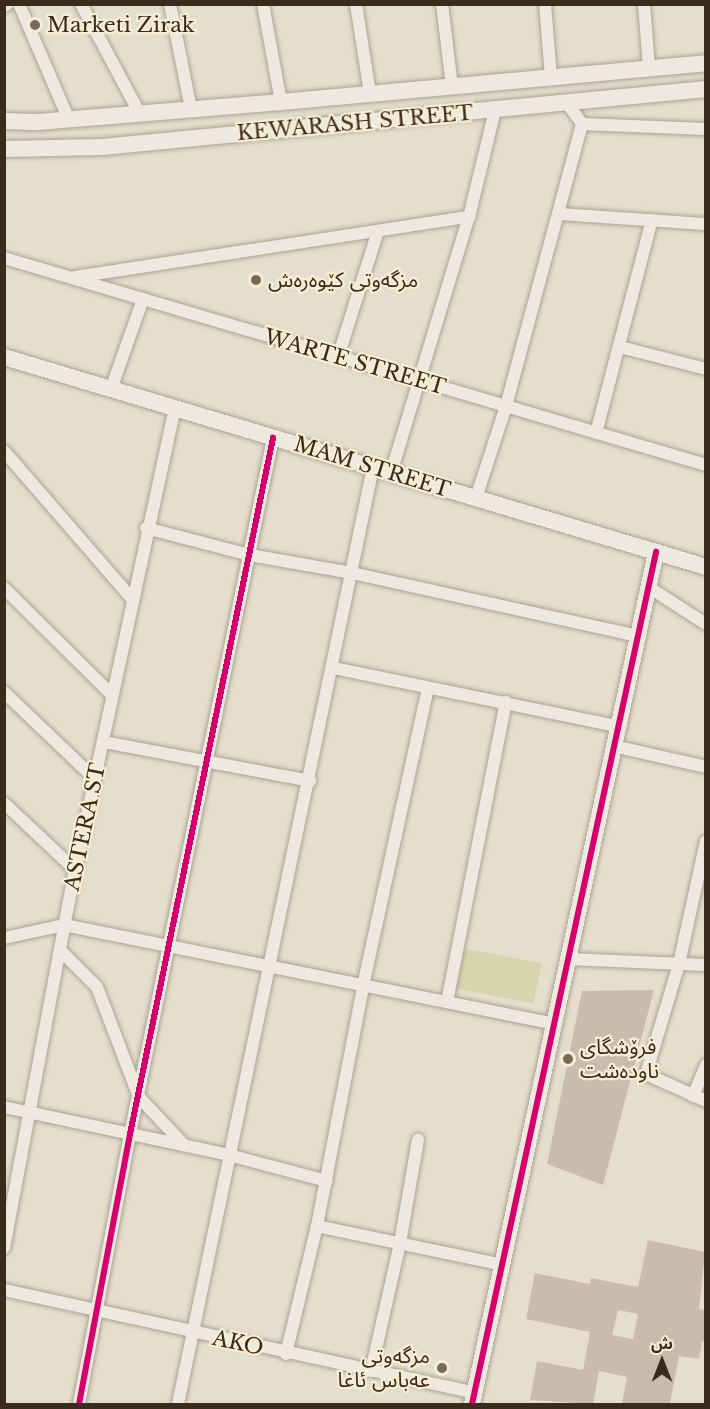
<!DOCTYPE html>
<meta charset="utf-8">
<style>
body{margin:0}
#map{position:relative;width:710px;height:1409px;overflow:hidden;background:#e6decc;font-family:"Libre Baskerville","Noto Sans Arabic",serif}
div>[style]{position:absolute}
.green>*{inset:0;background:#d5d6ae;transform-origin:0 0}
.building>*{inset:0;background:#cabcad}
.roads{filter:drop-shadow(0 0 2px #aba396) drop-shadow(0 0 2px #aba396)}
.street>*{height:12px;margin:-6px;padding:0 6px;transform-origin:6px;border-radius:6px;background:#eee9df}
.secondary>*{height:16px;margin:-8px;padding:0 8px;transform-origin:8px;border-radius:8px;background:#eee9df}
.cycleway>*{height:6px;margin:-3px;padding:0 3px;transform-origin:3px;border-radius:3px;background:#d6006c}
.dots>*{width:16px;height:16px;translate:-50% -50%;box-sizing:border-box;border:3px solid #f7edd2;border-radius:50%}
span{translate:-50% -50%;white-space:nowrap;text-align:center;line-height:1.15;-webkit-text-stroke:4.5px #f7edd2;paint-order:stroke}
.poi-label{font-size:21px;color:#3a2c1d}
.left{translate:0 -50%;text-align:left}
.right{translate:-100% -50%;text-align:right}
.street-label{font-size:21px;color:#3a2c1d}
.frame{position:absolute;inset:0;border:6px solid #3a2c1d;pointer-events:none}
.north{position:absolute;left:632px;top:1331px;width:60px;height:60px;-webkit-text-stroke:4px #f7edd2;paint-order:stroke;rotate:0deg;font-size:16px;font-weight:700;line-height:24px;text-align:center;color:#3a2c1d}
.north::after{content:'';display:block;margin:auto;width:21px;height:27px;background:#3a2c1d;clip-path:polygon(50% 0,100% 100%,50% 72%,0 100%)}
</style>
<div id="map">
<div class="green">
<div style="left:463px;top:948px;width:80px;height:41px;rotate:11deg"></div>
</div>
<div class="building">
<div style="clip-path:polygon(654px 990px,603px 1185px,547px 1164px,582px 991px)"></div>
<div style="clip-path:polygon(evenodd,648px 1240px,705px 1252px,699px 1309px,705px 1310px,705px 1342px,702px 1341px,699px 1359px,679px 1356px,670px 1404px,622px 1404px,627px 1377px,599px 1371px,593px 1404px,530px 1400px,537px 1361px,583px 1370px,590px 1332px,526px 1319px,535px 1273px,590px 1284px,591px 1278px,638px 1287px,648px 1240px,618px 1310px,638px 1314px,633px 1339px,612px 1335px,618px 1310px)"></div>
</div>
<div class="roads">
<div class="street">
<div style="left:19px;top:4px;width:126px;rotate:66.7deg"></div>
<div style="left:81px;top:4px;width:123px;rotate:61.8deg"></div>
<div style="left:170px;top:4px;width:107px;rotate:78.7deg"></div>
<div style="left:263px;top:4px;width:100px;rotate:79.6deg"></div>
<div style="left:356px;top:4px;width:90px;rotate:81.1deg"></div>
<div style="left:442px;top:4px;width:84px;rotate:83.1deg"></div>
<div style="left:545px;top:4px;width:73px;rotate:85.3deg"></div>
<div style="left:644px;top:4px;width:63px;rotate:85.5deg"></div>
<div style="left:4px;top:6px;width:4px;rotate:-27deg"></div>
<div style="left:567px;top:103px;width:26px;rotate:54deg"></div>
<div style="left:582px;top:124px;width:124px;rotate:2.3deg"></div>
<div style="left:558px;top:214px;width:148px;rotate:3.9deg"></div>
<div style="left:4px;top:258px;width:732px;rotate:16.43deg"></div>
<div style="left:75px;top:277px;width:399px;rotate:-8.7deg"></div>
<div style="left:620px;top:347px;width:89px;rotate:14.3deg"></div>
<div style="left:338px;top:357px;width:132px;rotate:-72.4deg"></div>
<div style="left:111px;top:389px;width:96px;rotate:-70.4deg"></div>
<div style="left:596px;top:433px;width:220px;rotate:-75.3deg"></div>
<div style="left:4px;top:451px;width:196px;rotate:49.1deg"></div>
<div style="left:391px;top:473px;width:268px;rotate:-73.1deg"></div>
<div style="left:469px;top:217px;width:110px;rotate:-76.3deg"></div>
<div style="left:476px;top:498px;width:97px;rotate:-71.9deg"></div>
<div style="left:506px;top:406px;width:292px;rotate:-74.9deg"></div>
<div style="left:146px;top:528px;width:107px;rotate:14.6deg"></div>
<div style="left:250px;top:555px;width:104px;rotate:10deg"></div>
<div style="left:352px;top:573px;width:290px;rotate:12.4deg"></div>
<div style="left:647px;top:586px;width:70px;rotate:32.8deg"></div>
<div style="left:4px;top:588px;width:151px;rotate:44.7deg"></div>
<div style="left:334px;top:668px;width:289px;rotate:11.6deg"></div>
<div style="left:4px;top:692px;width:126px;rotate:43.7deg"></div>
<div style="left:104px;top:742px;width:210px;rotate:10.7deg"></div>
<div style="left:613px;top:746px;width:95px;rotate:12.7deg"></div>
<div style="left:4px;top:803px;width:98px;rotate:43.3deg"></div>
<div style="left:706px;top:841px;width:126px;rotate:102.4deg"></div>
<div style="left:679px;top:964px;width:115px;rotate:106.7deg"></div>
<div style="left:646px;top:1074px;width:66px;rotate:24.2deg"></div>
<div style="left:4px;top:938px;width:61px;rotate:-12.2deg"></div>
<div style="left:64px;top:925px;width:498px;rotate:11.4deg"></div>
<div style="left:60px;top:950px;width:52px;rotate:45deg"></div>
<div style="left:97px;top:987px;width:118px;rotate:69.1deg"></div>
<div style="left:139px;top:1097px;width:66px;rotate:46.8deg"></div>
<div style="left:568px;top:959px;width:138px;rotate:2.5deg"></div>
<div style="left:447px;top:1002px;width:306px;rotate:-78.9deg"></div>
<div style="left:693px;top:1096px;width:34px;rotate:-67deg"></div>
<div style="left:4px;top:1107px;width:230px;rotate:12deg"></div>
<div style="left:229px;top:1155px;width:101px;rotate:14.9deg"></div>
<div style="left:317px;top:1226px;width:190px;rotate:11.8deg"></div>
<div style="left:4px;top:1248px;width:385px;rotate:-79.4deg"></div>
<div style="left:75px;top:870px;width:473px;rotate:-77.8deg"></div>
<div style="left:4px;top:1290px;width:480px;rotate:12.3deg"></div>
<div style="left:286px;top:1354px;width:132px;rotate:-76.4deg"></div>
<div style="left:317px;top:1226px;width:244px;rotate:-79.1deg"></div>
<div style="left:363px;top:986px;width:305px;rotate:-77.7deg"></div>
<div style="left:371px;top:1371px;width:131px;rotate:-77.2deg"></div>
<div style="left:400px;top:1243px;width:105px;rotate:-80.1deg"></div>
<div style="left:79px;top:1404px;width:275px;rotate:-79.3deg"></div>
<div style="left:130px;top:1134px;width:711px;rotate:-78.39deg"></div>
<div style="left:178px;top:1404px;width:957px;rotate:-78.24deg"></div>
</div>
<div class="secondary">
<div style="left:4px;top:121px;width:34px;rotate:2deg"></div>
<div style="left:38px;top:122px;width:244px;rotate:-4.7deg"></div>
<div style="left:281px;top:102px;width:427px;rotate:-5.2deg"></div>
<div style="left:4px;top:149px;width:98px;rotate:-1.2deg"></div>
<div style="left:102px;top:147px;width:607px;rotate:-5.49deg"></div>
<div style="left:4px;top:357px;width:733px;rotate:16.65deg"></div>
<div style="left:472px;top:1404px;width:872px;rotate:-77.81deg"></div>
</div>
</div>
<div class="cycleway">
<div style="left:79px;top:1404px;width:275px;rotate:-79.3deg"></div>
<div style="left:130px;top:1134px;width:711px;rotate:-78.39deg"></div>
<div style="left:472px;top:1404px;width:872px;rotate:-77.81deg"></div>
</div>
<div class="dots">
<div style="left:35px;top:25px;background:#766a5a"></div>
<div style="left:256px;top:280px;background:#766a5a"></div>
<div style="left:568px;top:1059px;background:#766a5a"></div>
<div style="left:442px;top:1368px;background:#766a5a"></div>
</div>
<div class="poi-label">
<span class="left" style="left:47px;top:25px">Marketi Zirak</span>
<span class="left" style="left:268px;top:280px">مزگەوتی کێوەرەش</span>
<span class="left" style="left:580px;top:1059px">فرۆشگای<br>ناوده‌شت</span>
<span class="right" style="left:430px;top:1368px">مزگەوتی<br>عەباس ئاغا</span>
</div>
<div class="street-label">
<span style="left:355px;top:123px;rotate:-5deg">KEWARASH STREET</span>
<span style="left:355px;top:362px;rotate:16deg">WARTE STREET</span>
<span style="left:372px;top:467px;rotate:17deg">MAM STREET</span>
<span style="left:85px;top:827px;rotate:-78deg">ASTERA ST</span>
<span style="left:238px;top:1343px;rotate:12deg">AKO</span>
</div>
<div class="frame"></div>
<div class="north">ش</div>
</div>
